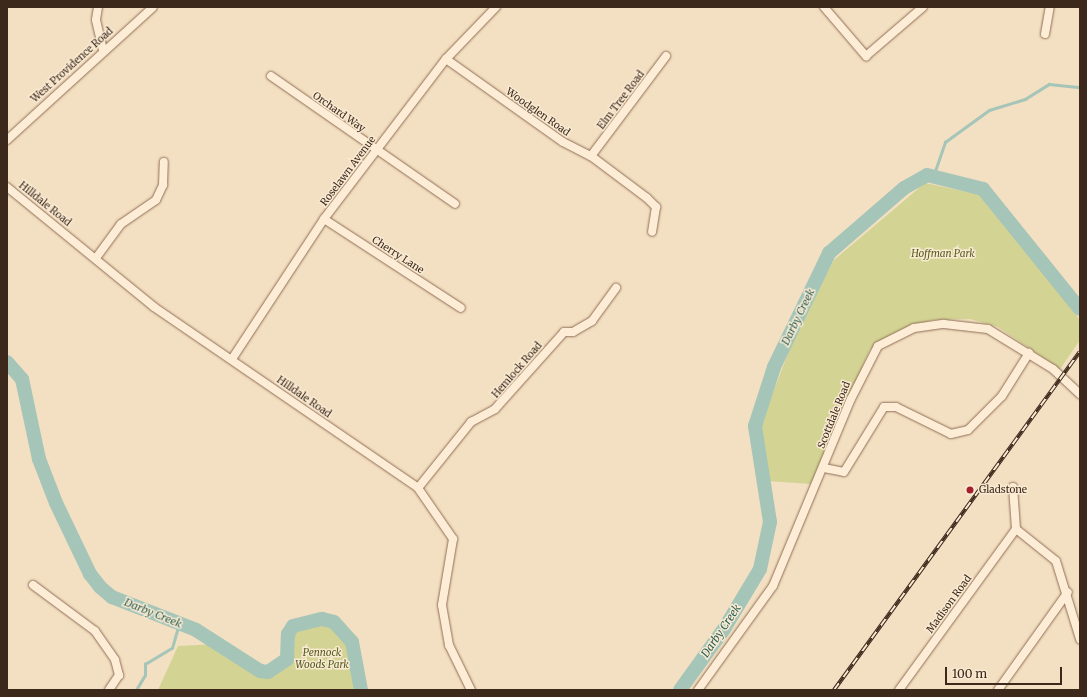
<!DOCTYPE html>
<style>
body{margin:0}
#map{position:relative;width:1087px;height:697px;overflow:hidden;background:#f3dfc1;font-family:Merriweather,serif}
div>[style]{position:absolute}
.green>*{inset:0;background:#d3d394}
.stream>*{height:2.5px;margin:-1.25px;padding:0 1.25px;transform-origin:1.25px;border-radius:1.25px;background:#a4c5b8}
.river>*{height:14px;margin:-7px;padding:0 7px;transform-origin:7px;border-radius:7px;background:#a4c5b8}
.roads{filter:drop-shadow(0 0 1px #8f6e56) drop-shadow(0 0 1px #8f6e56)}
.minor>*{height:8px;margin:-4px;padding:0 4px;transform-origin:4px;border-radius:4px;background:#fdedd6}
.rail>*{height:4px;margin-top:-2px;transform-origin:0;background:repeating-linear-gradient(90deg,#f9ead2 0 8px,#3d281c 0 16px);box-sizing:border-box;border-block:1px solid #3d281c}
.dots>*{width:11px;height:11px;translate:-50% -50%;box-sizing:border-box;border:2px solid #f9ead2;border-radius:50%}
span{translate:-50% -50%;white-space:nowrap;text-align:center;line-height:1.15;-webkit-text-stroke:3px #f9ead2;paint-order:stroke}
.street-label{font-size:10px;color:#3d281c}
.park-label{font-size:10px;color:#545c20;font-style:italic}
.poi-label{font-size:10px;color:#3d281c}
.left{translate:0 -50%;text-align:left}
.water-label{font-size:11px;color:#2a5f55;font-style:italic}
.frame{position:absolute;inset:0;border:8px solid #3d281c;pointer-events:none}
.scale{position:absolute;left:945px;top:667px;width:117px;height:18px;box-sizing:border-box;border:2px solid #3d281c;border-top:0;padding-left:5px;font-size:12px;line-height:14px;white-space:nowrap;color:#3d281c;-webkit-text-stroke:3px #f9ead2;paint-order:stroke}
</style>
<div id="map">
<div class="green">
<div style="clip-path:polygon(925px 183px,981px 195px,1080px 320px,1080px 340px,1060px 369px,998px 327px,970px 319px,932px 320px,915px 326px,870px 349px,811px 484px,768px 481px,760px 426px,801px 320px,834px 260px)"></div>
<div style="clip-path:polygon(322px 619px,334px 622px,352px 642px,361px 690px,158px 690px,178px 646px,218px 644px,255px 669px,268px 672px,287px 658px,288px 634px,293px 626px)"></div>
</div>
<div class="stream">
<div style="left:933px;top:177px;width:37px;rotate:-71deg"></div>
<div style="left:945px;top:142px;width:54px;rotate:-36deg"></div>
<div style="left:989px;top:110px;width:38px;rotate:-17deg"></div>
<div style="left:1025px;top:99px;width:28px;rotate:-32deg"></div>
<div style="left:1049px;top:84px;width:31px;rotate:6deg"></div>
<div style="left:136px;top:690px;width:17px;rotate:-59deg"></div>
<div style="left:145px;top:675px;width:11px;rotate:-90deg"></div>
<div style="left:145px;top:664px;width:31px;rotate:-31deg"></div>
<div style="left:172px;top:648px;width:26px;rotate:-74deg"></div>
</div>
<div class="river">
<div style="left:7px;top:362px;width:23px;rotate:49deg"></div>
<div style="left:22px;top:379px;width:82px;rotate:78deg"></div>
<div style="left:39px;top:459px;width:47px;rotate:68.9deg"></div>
<div style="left:56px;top:503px;width:79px;rotate:64.4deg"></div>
<div style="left:90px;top:574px;width:16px;rotate:52deg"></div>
<div style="left:100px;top:587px;width:16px;rotate:40deg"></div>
<div style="left:112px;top:597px;width:90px;rotate:21.4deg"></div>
<div style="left:196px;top:630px;width:76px;rotate:32.6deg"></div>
<div style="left:260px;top:671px;width:8px;rotate:7deg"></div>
<div style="left:268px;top:672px;width:23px;rotate:-34deg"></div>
<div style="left:287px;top:659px;width:25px;rotate:-88deg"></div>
<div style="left:288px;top:634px;width:9px;rotate:-58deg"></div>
<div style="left:293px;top:626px;width:30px;rotate:-14deg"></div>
<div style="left:322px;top:619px;width:12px;rotate:14deg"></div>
<div style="left:334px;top:622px;width:27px;rotate:48deg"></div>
<div style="left:352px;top:642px;width:49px;rotate:79.4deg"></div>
<div style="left:680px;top:690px;width:75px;rotate:-54.2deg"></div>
<div style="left:724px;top:629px;width:70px;rotate:-59deg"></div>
<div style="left:760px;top:569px;width:48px;rotate:-78deg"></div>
<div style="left:770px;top:522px;width:97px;rotate:-98.9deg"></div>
<div style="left:755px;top:426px;width:62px;rotate:-72.1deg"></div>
<div style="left:774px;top:367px;width:127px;rotate:-64.2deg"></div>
<div style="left:829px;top:253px;width:99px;rotate:-40.9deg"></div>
<div style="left:904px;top:188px;width:26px;rotate:-29deg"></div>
<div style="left:927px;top:175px;width:58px;rotate:14deg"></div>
<div style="left:983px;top:189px;width:154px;rotate:51.1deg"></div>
</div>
<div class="roads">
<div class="minor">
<div style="left:98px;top:7px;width:13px;rotate:99deg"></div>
<div style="left:96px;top:20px;width:31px;rotate:77deg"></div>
<div style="left:824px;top:7px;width:65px;rotate:49.4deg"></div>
<div style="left:866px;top:56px;width:75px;rotate:-40.7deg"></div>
<div style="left:1045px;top:34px;width:27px;rotate:-80deg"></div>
<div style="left:446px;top:59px;width:143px;rotate:35.4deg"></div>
<div style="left:563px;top:142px;width:31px;rotate:27deg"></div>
<div style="left:591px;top:156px;width:70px;rotate:36.9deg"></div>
<div style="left:647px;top:198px;width:13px;rotate:45deg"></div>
<div style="left:656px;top:207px;width:25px;rotate:99deg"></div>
<div style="left:271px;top:76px;width:224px;rotate:34.8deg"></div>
<div style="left:7px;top:140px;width:197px;rotate:-42.3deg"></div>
<div style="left:591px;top:156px;width:125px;rotate:-53.1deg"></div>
<div style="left:7px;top:187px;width:190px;rotate:39.2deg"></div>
<div style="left:154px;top:307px;width:320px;rotate:34.4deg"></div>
<div style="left:418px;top:488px;width:62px;rotate:55.5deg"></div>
<div style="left:453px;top:539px;width:67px;rotate:99.5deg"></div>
<div style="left:442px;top:605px;width:41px;rotate:80.1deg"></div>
<div style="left:449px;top:645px;width:50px;rotate:63.9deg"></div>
<div style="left:324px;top:219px;width:163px;rotate:33deg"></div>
<div style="left:96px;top:258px;width:42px;rotate:-53.7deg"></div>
<div style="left:121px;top:224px;width:42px;rotate:-34.4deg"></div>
<div style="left:156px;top:200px;width:17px;rotate:-65deg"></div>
<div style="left:163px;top:185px;width:23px;rotate:-88deg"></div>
<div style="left:232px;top:359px;width:168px;rotate:-56.7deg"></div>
<div style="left:324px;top:219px;width:201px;rotate:-52.7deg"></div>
<div style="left:446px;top:59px;width:72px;rotate:-46.1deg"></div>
<div style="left:824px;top:468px;width:20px;rotate:11deg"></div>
<div style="left:844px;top:472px;width:76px;rotate:-58.4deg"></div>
<div style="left:884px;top:407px;width:12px"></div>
<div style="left:896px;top:407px;width:61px;rotate:26.1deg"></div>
<div style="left:951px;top:434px;width:17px;rotate:-13deg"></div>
<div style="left:968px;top:430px;width:48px;rotate:-45deg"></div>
<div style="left:1002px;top:396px;width:51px;rotate:-57.9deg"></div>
<div style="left:1013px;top:487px;width:42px;rotate:85.9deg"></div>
<div style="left:1016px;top:529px;width:51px;rotate:38.7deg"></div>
<div style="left:1056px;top:561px;width:82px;rotate:72.9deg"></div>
<div style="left:418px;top:488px;width:85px;rotate:-51.2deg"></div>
<div style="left:471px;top:422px;width:27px;rotate:-28deg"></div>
<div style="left:495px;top:409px;width:103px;rotate:-48.1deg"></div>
<div style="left:564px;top:332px;width:9px"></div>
<div style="left:573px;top:332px;width:22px;rotate:-30deg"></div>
<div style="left:592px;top:321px;width:41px;rotate:-54deg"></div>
<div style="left:33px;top:585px;width:77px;rotate:36.6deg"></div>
<div style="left:95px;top:631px;width:35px;rotate:55deg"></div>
<div style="left:115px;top:660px;width:16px;rotate:75deg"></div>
<div style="left:119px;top:675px;width:18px;rotate:124deg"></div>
<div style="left:698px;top:690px;width:128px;rotate:-54.2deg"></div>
<div style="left:773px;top:586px;width:203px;rotate:-67.4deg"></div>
<div style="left:851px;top:399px;width:59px;rotate:-63deg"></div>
<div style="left:878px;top:346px;width:40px;rotate:-26.6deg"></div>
<div style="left:914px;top:328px;width:30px;rotate:-8deg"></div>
<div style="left:944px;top:324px;width:44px;rotate:6.5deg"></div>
<div style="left:988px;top:329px;width:76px;rotate:31.6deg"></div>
<div style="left:1053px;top:369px;width:37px;rotate:43deg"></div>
<div style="left:899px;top:690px;width:199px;rotate:-54deg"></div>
<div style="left:998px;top:690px;width:120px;rotate:-54.5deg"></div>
</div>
</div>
<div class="rail">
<div style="left:834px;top:690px;width:418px;rotate:-54deg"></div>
</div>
<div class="dots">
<div style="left:970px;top:490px;background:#a61f2f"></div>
</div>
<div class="street-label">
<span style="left:72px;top:65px;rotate:-42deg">West Providence Road</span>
<span style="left:621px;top:100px;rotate:-53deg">Elm Tree Road</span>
<span style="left:339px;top:112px;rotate:35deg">Orchard Way</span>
<span style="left:538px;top:112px;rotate:35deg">Woodglen Road</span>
<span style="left:348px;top:171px;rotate:-53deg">Roselawn Avenue</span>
<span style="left:45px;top:204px;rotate:39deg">Hilldale Road</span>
<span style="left:398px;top:255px;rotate:33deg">Cherry Lane</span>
<span style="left:517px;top:370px;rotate:-49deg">Hemlock Road</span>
<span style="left:304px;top:397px;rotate:35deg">Hilldale Road</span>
<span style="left:834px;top:415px;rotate:-68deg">Scottdale Road</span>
<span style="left:949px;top:604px;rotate:-54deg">Madison Road</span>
</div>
<div class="park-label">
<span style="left:943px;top:254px">Hoffman Park</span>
<span style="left:322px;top:658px">Pennock<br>Woods Park</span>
</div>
<div class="poi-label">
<span class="left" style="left:979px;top:490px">Gladstone</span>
</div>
<div class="water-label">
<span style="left:798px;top:317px;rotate:-64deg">Darby Creek</span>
<span style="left:153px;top:613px;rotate:22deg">Darby Creek</span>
<span style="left:721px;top:631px;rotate:-56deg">Darby Creek</span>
</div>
<div class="frame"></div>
<div class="scale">100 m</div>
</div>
